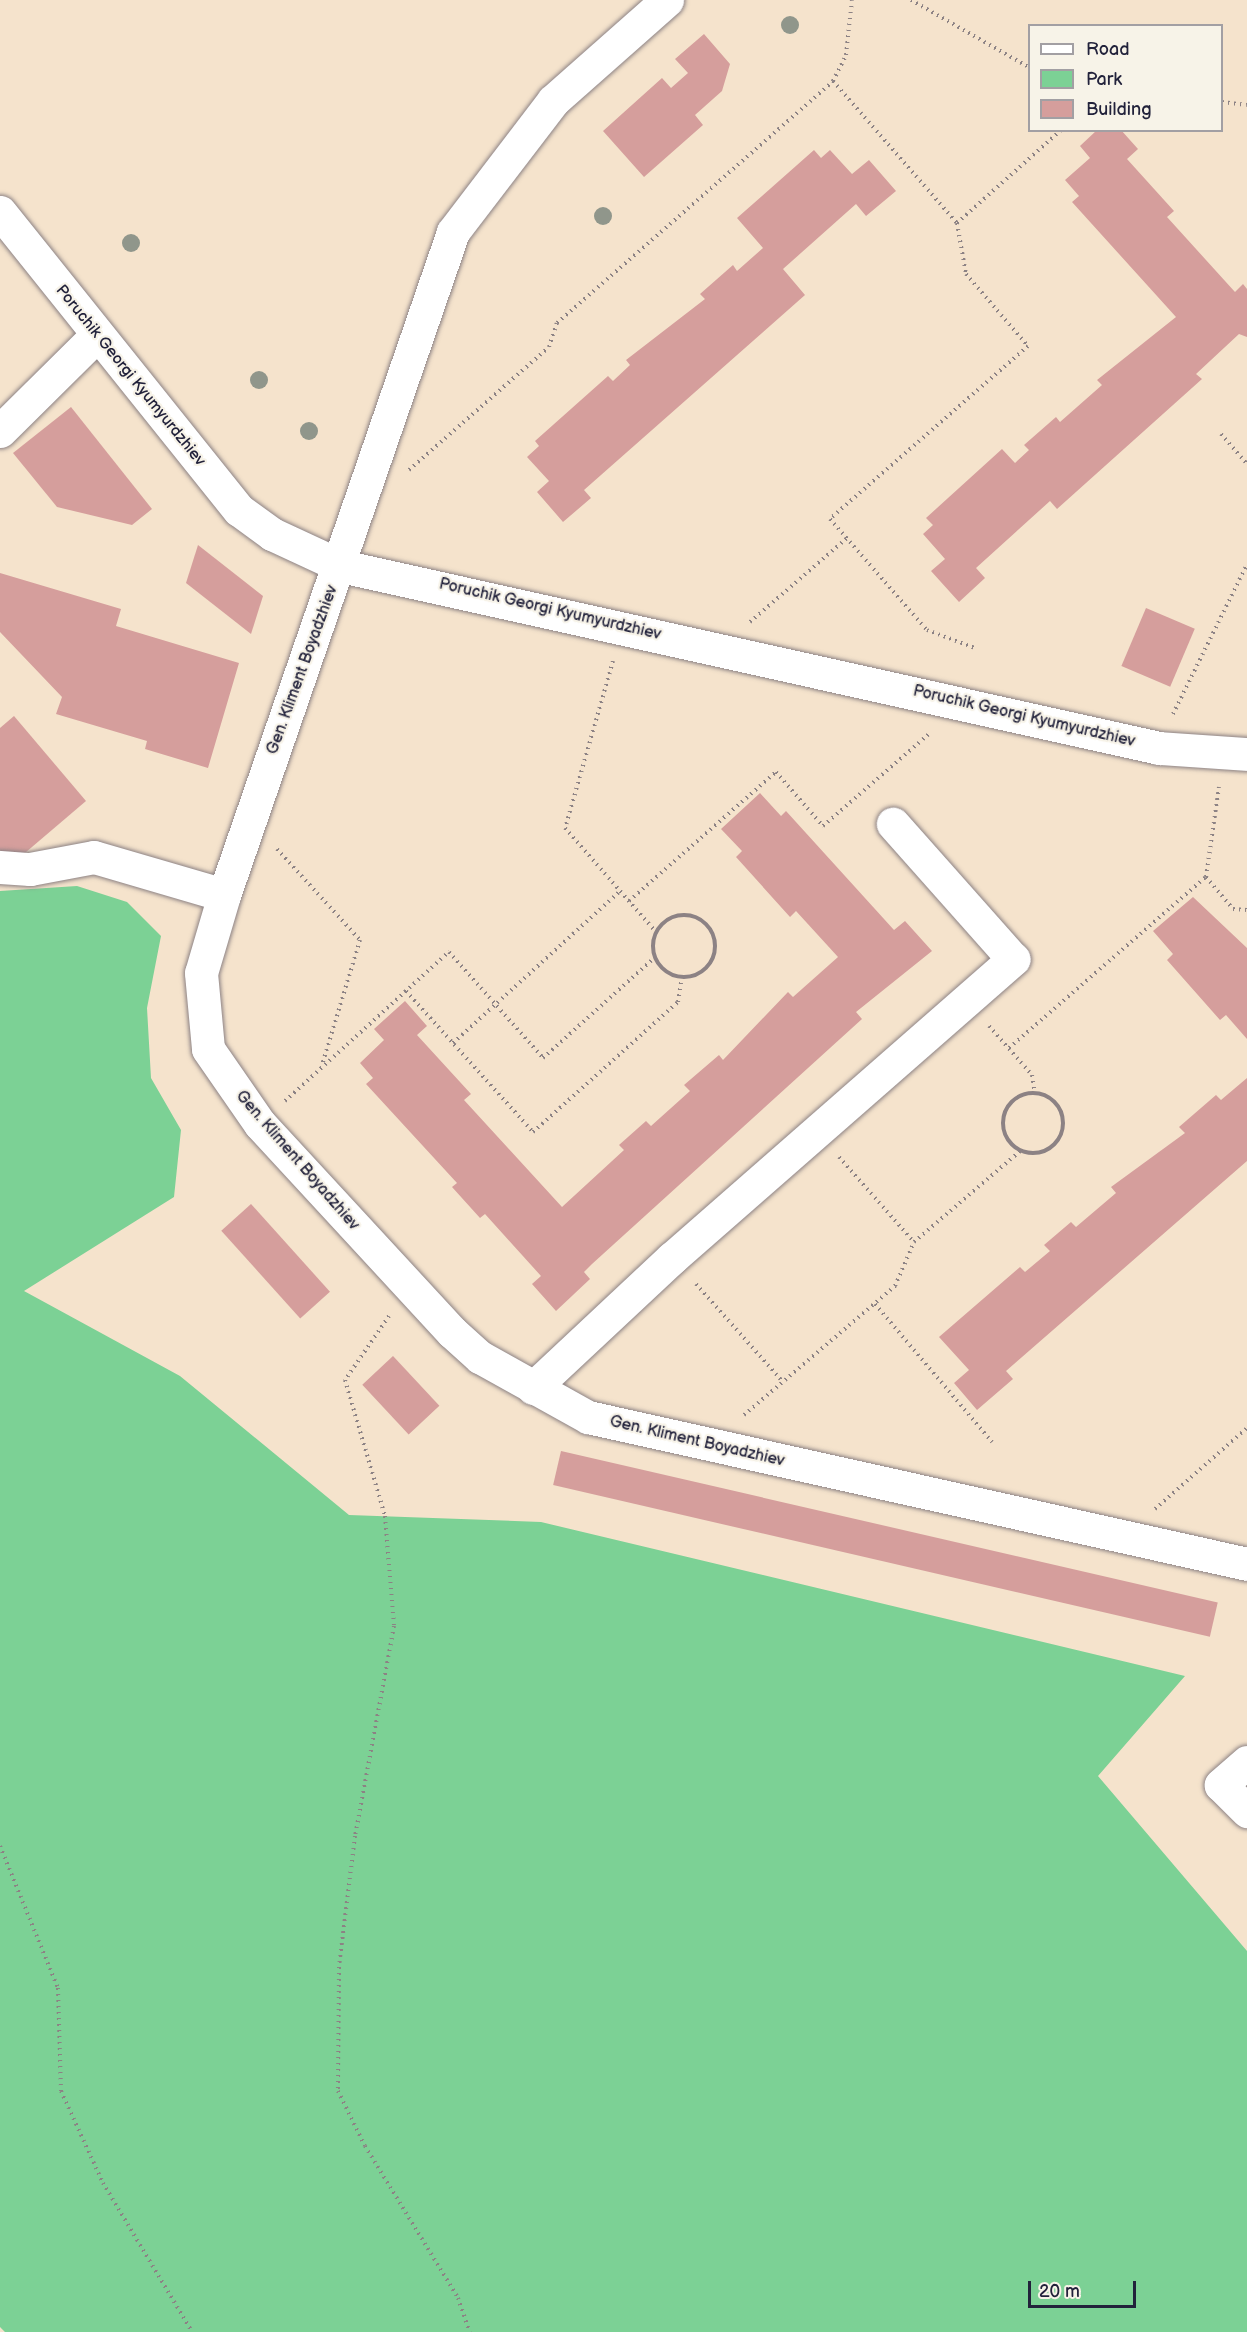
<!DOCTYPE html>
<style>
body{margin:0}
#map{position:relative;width:1247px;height:2332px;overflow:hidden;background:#f5e3cc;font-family:"Balsamiq Sans",sans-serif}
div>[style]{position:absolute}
.green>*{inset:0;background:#7cd195}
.building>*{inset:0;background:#d59e9c;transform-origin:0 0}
.path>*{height:4px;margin-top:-2px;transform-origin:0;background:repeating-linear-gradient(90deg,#8c8284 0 1.5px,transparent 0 6px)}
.path>.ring{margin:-2px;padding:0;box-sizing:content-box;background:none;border:4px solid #8c8284;border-radius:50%}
.roads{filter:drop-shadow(0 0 2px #8c8284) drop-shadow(0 0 2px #8c8284)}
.minor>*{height:33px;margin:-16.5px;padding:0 16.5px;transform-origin:16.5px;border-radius:16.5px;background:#fff}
.trees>*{width:18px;height:18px;margin:-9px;border-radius:50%;background:#90968b}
span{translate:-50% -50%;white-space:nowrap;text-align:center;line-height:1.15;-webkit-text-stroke:4.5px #f7f3e8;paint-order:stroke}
.street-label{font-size:16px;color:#22223b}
.legend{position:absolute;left:1028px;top:24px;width:195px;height:108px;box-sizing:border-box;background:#f7f3e8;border:2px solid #a29fa3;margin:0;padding:8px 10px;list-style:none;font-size:18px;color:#22223b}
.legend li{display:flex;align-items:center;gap:12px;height:30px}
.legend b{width:30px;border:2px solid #a29fa3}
.scale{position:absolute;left:1028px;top:2281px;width:108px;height:27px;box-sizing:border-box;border:3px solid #22223b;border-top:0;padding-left:8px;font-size:18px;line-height:21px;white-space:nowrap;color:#22223b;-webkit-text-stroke:4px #f7f3e8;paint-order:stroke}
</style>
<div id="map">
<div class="green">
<div style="clip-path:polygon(77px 886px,127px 902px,161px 936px,147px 1008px,151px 1078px,181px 1130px,174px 1197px,24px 1291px,180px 1376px,349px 1515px,541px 1522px,1185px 1676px,1098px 1776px,1247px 1951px,1247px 2332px,5px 2332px,0 2327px,0 891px)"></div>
</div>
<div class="building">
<div style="clip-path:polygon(704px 34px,730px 64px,722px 91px,695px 115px,703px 125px,644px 177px,603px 131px,662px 78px,671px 88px,688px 73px,675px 59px)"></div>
<div style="clip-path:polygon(1097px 130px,1121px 130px,1138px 149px,1127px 159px,1174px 211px,1167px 217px,1235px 292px,1243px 284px,1247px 289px,1247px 337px,1239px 334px,1196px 374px,1202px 379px,1057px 509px,1050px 501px,976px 568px,985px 578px,959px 602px,931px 571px,945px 559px,923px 534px,933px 525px,926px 518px,1002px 449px,1015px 463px,1029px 450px,1024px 445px,1056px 417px,1060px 422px,1102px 385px,1097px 380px,1176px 317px,1072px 202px,1079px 196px,1065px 180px,1090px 158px,1080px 146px)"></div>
<div style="clip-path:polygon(814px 150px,821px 158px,830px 150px,852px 174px,869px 160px,896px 191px,866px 216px,856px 204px,783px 269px,805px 295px,584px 490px,591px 498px,563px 522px,537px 492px,549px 481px,527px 457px,539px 446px,535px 441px,608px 376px,613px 381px,630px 365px,626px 360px,705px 299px,700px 294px,733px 265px,737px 271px,763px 248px,737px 218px)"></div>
<div style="clip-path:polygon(71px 407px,152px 509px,132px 525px,57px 507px,13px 453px)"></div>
<div style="clip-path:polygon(198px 545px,263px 596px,251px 634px,186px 583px)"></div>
<div style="clip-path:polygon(0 573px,121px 609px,116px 626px,239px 663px,208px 768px,145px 749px,147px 741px,56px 714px,62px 697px,0 632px)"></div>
<div style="left:1146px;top:608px;width:53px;height:63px;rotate:23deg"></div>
<div style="clip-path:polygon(14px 716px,86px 801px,12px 864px,0 850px,0 728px)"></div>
<div style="clip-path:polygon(760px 793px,781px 816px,786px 811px,894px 930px,905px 921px,932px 951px,856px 1012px,862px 1019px,592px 1264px,584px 1272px,590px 1279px,556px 1311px,532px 1284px,541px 1276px,485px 1214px,480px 1218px,452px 1187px,457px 1183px,366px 1084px,373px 1078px,360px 1063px,384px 1040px,374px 1029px,405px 1001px,427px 1026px,417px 1035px,471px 1094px,464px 1100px,562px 1207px,624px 1150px,619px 1145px,646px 1121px,651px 1126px,690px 1091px,684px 1085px,719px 1055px,723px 1060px,788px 992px,793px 997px,838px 957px,796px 911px,790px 917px,736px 857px,742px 851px,721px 829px)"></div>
<div style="clip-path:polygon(1193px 897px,1247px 948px,1247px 1039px,1226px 1015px,1220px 1020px,1167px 960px,1173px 954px,1153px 931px)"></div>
<div style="clip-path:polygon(1247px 1078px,1247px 1161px,1006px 1371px,1013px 1379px,977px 1410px,954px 1383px,969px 1370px,939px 1337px,1020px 1267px,1025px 1272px,1050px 1251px,1044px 1245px,1071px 1222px,1076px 1227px,1116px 1193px,1111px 1187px,1185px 1133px,1179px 1127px,1216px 1095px,1221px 1100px)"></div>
<div style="left:251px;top:1204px;width:118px;height:40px;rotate:48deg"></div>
<div style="left:393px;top:1356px;width:68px;height:42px;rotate:47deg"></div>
<div style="left:561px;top:1451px;width:674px;height:35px;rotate:13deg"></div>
</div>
<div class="path">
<div style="left:911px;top:0;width:137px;rotate:29.7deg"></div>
<div style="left:833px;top:81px;width:189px;rotate:48.9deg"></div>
<div style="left:957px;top:223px;width:52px;rotate:80deg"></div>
<div style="left:966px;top:274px;width:95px;rotate:49.3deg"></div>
<div style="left:1028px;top:346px;width:263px;rotate:138.9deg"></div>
<div style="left:830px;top:519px;width:147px;rotate:48.9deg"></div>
<div style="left:927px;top:630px;width:51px;rotate:20.6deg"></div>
<div style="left:1222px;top:102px;width:25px;rotate:7deg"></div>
<div style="left:957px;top:223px;width:140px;rotate:-41.8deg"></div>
<div style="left:1221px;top:434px;width:40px;rotate:49deg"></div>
<div style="left:409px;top:470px;width:186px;rotate:-41.3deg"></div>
<div style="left:549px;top:347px;width:25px;rotate:-72deg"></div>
<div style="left:557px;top:323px;width:367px;rotate:-41.2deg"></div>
<div style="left:833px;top:81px;width:29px;rotate:-63deg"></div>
<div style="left:846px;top:55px;width:55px;rotate:-83.8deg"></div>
<div style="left:750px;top:622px;width:128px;rotate:-40.9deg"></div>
<div style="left:613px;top:661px;width:174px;rotate:106deg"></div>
<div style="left:565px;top:828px;width:138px;rotate:48.8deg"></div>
<div style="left:1173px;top:714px;width:167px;rotate:-63.7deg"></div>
<div style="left:277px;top:849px;width:123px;rotate:47.6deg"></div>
<div style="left:360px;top:940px;width:131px;rotate:106.9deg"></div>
<div style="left:1206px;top:877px;width:42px;rotate:49.8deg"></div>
<div style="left:1233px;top:909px;width:14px;rotate:4deg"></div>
<div style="left:629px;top:901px;width:196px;rotate:-41.3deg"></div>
<div style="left:776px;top:772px;width:72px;rotate:49deg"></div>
<div style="left:823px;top:826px;width:143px;rotate:-41deg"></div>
<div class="ring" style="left:653px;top:915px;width:58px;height:58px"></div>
<div style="left:406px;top:991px;width:190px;rotate:48deg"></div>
<div style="left:533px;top:1132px;width:195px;rotate:-41.9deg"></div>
<div style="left:678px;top:1002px;width:25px;rotate:-81deg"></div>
<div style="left:989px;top:1026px;width:65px;rotate:48.7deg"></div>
<div style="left:1032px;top:1075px;width:18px;rotate:81deg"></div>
<div style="left:453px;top:1043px;width:226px;rotate:-42.3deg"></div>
<div style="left:1009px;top:1048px;width:261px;rotate:-41deg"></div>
<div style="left:1206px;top:877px;width:91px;rotate:-81.8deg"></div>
<div class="ring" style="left:1003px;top:1093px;width:56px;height:56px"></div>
<div style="left:285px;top:1101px;width:222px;rotate:-42.3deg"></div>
<div style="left:449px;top:952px;width:142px;rotate:48.4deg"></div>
<div style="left:543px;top:1058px;width:151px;rotate:-42deg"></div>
<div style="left:839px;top:1157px;width:113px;rotate:48.6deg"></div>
<div style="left:696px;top:1284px;width:131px;rotate:48.4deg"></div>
<div style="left:875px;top:1304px;width:181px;rotate:49.7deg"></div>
<div style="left:389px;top:1316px;width:78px;rotate:124.5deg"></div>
<div style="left:345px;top:1380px;width:142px;rotate:73.6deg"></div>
<div style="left:385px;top:1516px;width:110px;rotate:85.3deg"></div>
<div style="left:394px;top:1626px;width:214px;rotate:100.5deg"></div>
<div style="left:355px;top:1836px;width:132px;rotate:97deg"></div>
<div style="left:339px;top:1967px;width:124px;rotate:90.5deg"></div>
<div style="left:338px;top:2091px;width:61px;rotate:63.9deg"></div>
<div style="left:365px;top:2146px;width:178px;rotate:58.5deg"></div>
<div style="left:458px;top:2298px;width:36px;rotate:71deg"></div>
<div style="left:744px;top:1415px;width:199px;rotate:-40.5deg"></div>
<div style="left:895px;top:1286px;width:48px;rotate:-66.6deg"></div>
<div style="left:914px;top:1242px;width:140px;rotate:-40.6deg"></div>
<div style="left:1155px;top:1509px;width:123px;rotate:-41.4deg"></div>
<div style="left:0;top:1846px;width:153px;rotate:67.8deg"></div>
<div style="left:58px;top:1988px;width:103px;rotate:88.3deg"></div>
<div style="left:61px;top:2091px;width:101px;rotate:65.5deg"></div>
<div style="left:103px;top:2183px;width:174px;rotate:59.1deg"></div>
</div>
<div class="roads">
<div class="minor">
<div style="left:667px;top:0;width:152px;rotate:138.5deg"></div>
<div style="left:553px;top:101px;width:165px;rotate:127.4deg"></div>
<div style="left:453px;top:232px;width:701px;rotate:109.05deg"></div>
<div style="left:224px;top:895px;width:81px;rotate:106.4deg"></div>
<div style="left:201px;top:973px;width:76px;rotate:84.7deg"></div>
<div style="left:208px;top:1049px;width:91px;rotate:55.3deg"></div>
<div style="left:260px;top:1124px;width:283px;rotate:47.3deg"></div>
<div style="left:452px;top:1332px;width:38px;rotate:42deg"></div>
<div style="left:480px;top:1357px;width:124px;rotate:29.1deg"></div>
<div style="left:588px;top:1417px;width:675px;rotate:12.57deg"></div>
<div style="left:0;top:212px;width:382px;rotate:51.3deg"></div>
<div style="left:239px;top:510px;width:41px;rotate:36deg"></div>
<div style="left:272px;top:534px;width:76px;rotate:24.9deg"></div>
<div style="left:341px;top:566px;width:838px;rotate:12.54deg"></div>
<div style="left:1159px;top:748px;width:88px;rotate:3.9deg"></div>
<div style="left:0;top:431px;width:136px;rotate:-44.7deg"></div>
<div style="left:0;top:867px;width:30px;rotate:4deg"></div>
<div style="left:30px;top:869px;width:65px;rotate:-10.6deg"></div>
<div style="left:94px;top:857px;width:135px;rotate:16.3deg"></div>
<div style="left:533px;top:1388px;width:190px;rotate:-43.1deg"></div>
<div style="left:672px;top:1258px;width:454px;rotate:-41.2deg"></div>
<div style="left:1013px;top:959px;width:181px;rotate:-131.6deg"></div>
<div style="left:1247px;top:1762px;width:35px;rotate:139deg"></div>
<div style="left:1221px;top:1785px;width:37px;rotate:45deg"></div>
</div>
</div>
<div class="trees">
<div style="left:790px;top:25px"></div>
<div style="left:603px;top:216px"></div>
<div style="left:131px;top:243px"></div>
<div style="left:259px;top:380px"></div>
<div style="left:309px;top:431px"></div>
</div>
<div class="street-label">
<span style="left:130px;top:376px;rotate:51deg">Poruchik Georgi Kyumyurdzhiev</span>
<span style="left:550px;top:610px;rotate:13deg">Poruchik Georgi Kyumyurdzhiev</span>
<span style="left:303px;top:670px;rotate:-70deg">Gen. Kliment Boyadzhiev</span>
<span style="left:1024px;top:717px;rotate:13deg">Poruchik Georgi Kyumyurdzhiev</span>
<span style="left:297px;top:1161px;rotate:49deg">Gen. Kliment Boyadzhiev</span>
<span style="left:697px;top:1442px;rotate:13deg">Gen. Kliment Boyadzhiev</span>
</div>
<ul class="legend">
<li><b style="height:8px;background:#fff"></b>Road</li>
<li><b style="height:16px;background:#7cd195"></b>Park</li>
<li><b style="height:16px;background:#d59e9c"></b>Building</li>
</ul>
<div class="scale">20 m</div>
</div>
